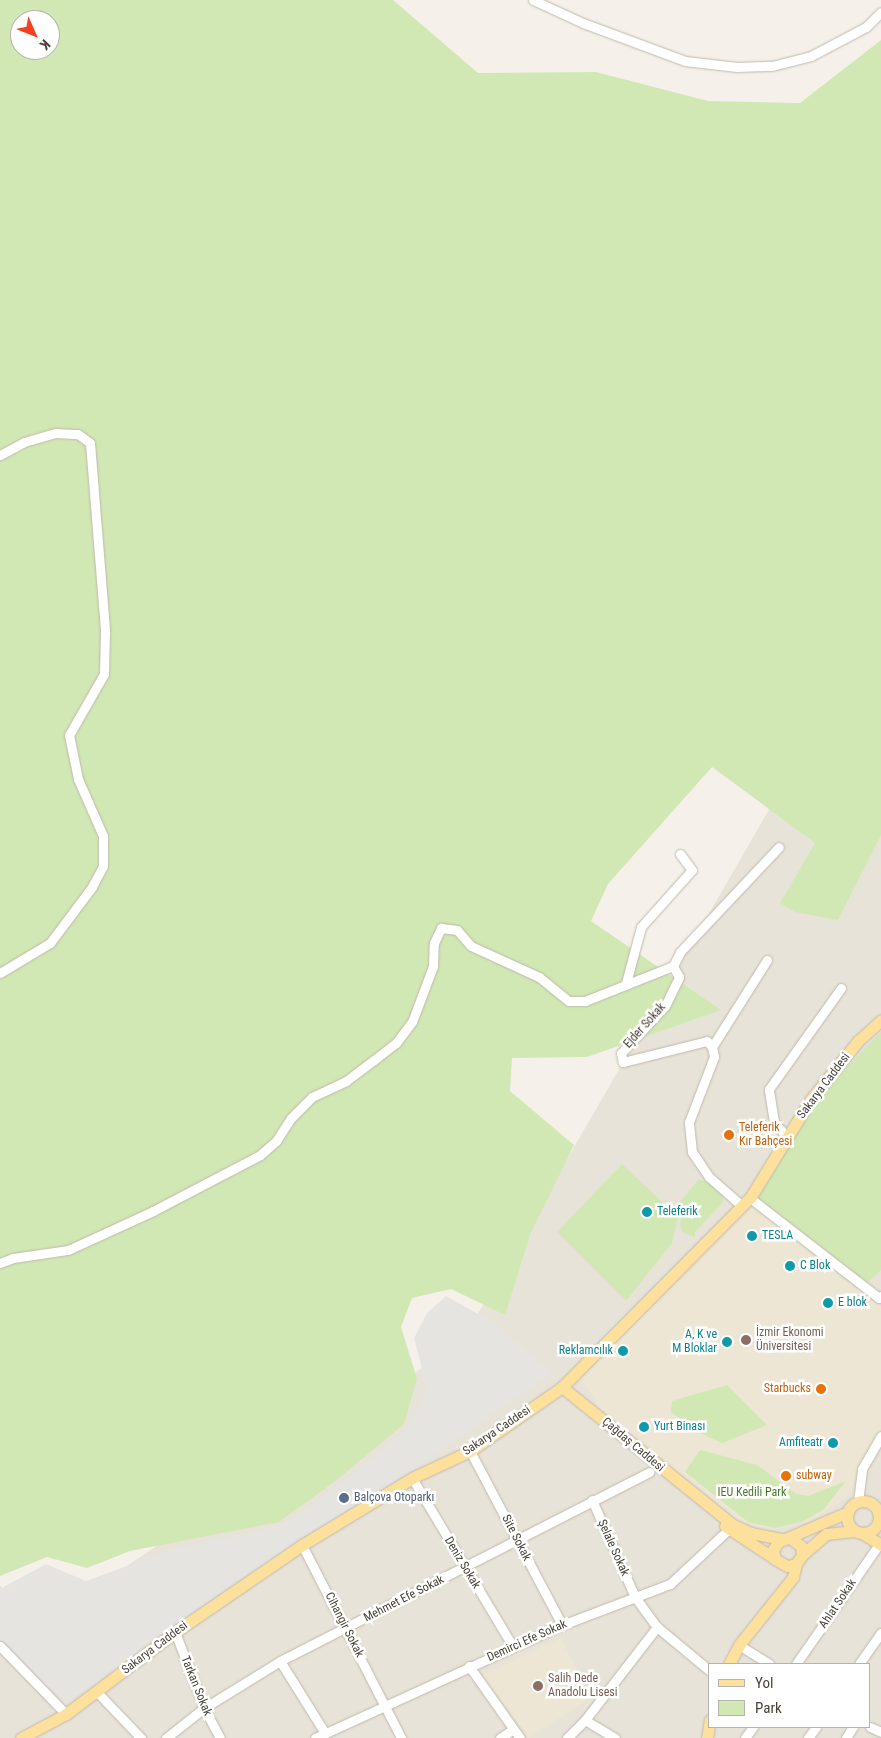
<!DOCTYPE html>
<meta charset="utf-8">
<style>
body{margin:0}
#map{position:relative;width:881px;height:1738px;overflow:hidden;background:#f5f1ea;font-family:"Roboto Condensed",sans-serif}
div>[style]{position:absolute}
.residential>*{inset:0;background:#e8e3d8}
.education>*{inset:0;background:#ede6d4}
.green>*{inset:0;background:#d1e8b4}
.parking>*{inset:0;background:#e6e4e1}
.roads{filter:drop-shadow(0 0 1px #c0b9ad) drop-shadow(0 0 1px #c0b9ad)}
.minor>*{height:9px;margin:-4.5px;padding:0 4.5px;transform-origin:4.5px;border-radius:4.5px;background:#fff}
.major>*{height:11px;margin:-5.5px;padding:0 5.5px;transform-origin:5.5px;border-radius:5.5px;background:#fce09c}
.major>.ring{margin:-5.5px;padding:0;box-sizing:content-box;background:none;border:11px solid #fce09c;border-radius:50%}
.dots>*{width:14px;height:14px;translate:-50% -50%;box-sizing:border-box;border:2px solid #fff;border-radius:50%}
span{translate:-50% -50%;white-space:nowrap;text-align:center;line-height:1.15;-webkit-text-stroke:5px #fff;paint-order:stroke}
.street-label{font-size:12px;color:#494238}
.food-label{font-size:12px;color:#c56008}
.left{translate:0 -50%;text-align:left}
.right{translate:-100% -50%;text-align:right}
.culture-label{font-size:12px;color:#0d838f}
.education-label{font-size:12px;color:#785e54}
.park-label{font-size:12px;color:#4a7a2c}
.service-label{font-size:12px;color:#4e5e75}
.legend{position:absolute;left:708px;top:1663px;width:162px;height:65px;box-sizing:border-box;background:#fff;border:1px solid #b6b3af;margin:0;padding:6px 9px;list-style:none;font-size:15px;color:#494238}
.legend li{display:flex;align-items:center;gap:10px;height:25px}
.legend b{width:25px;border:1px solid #b6b3af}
.north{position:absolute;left:10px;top:10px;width:50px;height:50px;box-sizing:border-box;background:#fff;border:1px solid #b6b3af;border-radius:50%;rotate:134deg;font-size:14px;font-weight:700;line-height:20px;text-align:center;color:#494238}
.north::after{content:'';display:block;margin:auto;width:18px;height:22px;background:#f54021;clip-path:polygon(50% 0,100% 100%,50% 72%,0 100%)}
</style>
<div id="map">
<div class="residential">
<div style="clip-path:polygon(evenodd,881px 673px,881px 1738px,0 1738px,0 1585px,33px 1629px,462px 1341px,815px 730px,881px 673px,710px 1664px,870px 1664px,870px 1727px,710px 1727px,710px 1664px)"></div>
</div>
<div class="education">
<div style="clip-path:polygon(750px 1203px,881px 1307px,881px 1430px,847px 1497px,807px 1523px,754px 1533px,616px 1425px,603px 1412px,577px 1373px)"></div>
<div style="clip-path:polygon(561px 1638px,590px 1698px,529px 1738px,483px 1675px)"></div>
</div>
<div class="green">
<div style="clip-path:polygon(evenodd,0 0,393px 0,478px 73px,596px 72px,708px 101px,800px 103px,881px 40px,881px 835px,838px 920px,795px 912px,780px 903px,815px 843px,712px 767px,608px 884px,591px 921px,721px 1010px,587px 1057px,512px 1058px,510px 1091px,574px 1145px,530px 1235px,505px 1315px,451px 1289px,412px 1298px,401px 1327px,417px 1379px,404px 1424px,338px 1479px,279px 1522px,130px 1551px,87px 1568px,47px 1557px,0 1576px,0 0,20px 20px,50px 20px,50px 50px,20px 50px,20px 20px)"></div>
<div style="clip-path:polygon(881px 1032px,881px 1270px,866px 1284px,756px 1196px,830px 1084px)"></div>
<div style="clip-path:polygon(622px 1164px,678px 1217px,672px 1243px,626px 1301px,557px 1232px)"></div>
<div style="clip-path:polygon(699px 1179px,714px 1185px,722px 1195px,723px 1202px,695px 1232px,695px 1237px,684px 1233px,680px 1226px,681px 1217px,674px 1209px)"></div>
<div style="clip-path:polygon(727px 1385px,767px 1425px,722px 1443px,694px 1430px,671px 1412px,672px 1401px)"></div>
<div style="clip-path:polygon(700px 1450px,757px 1465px,797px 1494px,808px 1496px,846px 1481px,824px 1509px,802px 1522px,775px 1528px,748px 1522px,685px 1472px)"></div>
</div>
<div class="parking">
<div style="clip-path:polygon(446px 1296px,496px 1324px,551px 1373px,398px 1480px,214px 1597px,65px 1704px,0 1641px,0 1589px,46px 1564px,86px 1581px,176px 1548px,263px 1531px,295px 1517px,358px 1470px,405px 1430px,423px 1403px,426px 1384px,414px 1338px,427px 1313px)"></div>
</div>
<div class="roads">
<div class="minor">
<div style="left:533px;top:0;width:55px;rotate:24.7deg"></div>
<div style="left:583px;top:23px;width:109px;rotate:20.4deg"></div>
<div style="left:685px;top:61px;width:52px;rotate:6.6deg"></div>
<div style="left:737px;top:67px;width:35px;rotate:-2deg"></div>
<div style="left:772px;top:66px;width:40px;rotate:-14.4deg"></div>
<div style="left:811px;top:56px;width:62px;rotate:-27.8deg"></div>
<div style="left:866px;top:27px;width:21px;rotate:-45deg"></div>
<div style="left:0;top:455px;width:27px;rotate:-28deg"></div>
<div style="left:24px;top:442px;width:33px;rotate:-16deg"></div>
<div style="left:56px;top:433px;width:22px;rotate:3deg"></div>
<div style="left:78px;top:434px;width:15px;rotate:37deg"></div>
<div style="left:90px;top:443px;width:189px;rotate:85.4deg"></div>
<div style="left:105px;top:631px;width:43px;rotate:91.3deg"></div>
<div style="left:104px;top:674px;width:70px;rotate:119.8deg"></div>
<div style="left:69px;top:735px;width:45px;rotate:78.4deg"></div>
<div style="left:78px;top:779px;width:62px;rotate:66.3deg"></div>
<div style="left:103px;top:836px;width:30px;rotate:90deg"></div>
<div style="left:103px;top:866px;width:24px;rotate:118deg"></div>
<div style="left:92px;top:887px;width:70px;rotate:126.9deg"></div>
<div style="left:50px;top:943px;width:58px;rotate:149deg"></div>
<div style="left:626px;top:983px;width:58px;rotate:-75deg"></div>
<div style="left:641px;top:927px;width:76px;rotate:-48.2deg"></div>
<div style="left:692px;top:870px;width:20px;rotate:-127deg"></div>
<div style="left:712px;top:1047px;width:103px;rotate:-57.7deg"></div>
<div style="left:787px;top:1137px;width:20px;rotate:-131deg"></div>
<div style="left:774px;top:1122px;width:33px;rotate:-99deg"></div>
<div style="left:769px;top:1089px;width:124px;rotate:-54.5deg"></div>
<div style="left:750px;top:1198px;width:163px;rotate:37.8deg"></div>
<div style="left:879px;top:1298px;width:3px;rotate:-45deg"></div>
<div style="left:742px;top:1206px;width:44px;rotate:-138.7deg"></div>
<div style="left:709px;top:1177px;width:30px;rotate:-124deg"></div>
<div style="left:692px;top:1152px;width:30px;rotate:-96deg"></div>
<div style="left:689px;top:1122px;width:70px;rotate:-69deg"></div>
<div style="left:714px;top:1057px;width:10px;rotate:-101deg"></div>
<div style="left:712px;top:1047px;width:8px;rotate:-130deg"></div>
<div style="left:707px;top:1041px;width:87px;rotate:166deg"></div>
<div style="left:623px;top:1062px;width:9px;rotate:-103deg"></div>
<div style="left:621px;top:1053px;width:64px;rotate:-46.9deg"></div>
<div style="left:665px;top:1006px;width:32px;rotate:-64deg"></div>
<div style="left:679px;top:977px;width:13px;rotate:-119deg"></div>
<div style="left:673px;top:966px;width:16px;rotate:-63deg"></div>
<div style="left:680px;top:952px;width:144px;rotate:-46.7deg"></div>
<div style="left:0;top:1263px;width:14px;rotate:-21deg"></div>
<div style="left:13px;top:1258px;width:56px;rotate:-8.3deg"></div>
<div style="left:68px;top:1250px;width:94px;rotate:-24.6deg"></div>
<div style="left:153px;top:1211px;width:121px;rotate:-27.6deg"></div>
<div style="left:260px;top:1155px;width:21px;rotate:-41deg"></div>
<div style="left:276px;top:1141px;width:27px;rotate:-57deg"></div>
<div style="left:291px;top:1118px;width:30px;rotate:-45deg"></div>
<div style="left:312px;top:1097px;width:38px;rotate:-25deg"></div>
<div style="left:346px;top:1081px;width:35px;rotate:-37deg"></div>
<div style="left:374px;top:1060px;width:28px;rotate:-38deg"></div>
<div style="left:396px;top:1043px;width:26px;rotate:-53deg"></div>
<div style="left:412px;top:1022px;width:60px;rotate:-69.4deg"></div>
<div style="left:433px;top:966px;width:23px;rotate:-88deg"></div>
<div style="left:434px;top:943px;width:17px;rotate:-65deg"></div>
<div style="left:441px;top:928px;width:16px;rotate:7deg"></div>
<div style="left:457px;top:930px;width:21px;rotate:49deg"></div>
<div style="left:471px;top:946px;width:75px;rotate:24.5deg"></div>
<div style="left:539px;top:977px;width:38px;rotate:39deg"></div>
<div style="left:569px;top:1001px;width:16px"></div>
<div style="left:585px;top:1001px;width:95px;rotate:-21.7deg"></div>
<div style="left:470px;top:1451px;width:197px;rotate:62.1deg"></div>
<div style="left:412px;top:1478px;width:197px;rotate:59.1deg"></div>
<div style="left:592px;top:1500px;width:106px;rotate:66.1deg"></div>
<div style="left:635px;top:1597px;width:37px;rotate:54deg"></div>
<div style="left:657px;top:1627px;width:69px;rotate:39.7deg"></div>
<div style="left:858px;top:1502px;width:33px;rotate:-83deg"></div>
<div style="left:862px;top:1469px;width:38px;rotate:-60deg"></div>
<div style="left:302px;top:1545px;width:217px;rotate:62.8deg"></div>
<div style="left:175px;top:1632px;width:81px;rotate:69.1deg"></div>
<div style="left:204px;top:1708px;width:34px;rotate:62deg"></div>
<div style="left:739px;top:1645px;width:36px;rotate:32deg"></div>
<div style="left:0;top:1646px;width:95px;rotate:45.9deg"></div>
<div style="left:280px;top:1661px;width:85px;rotate:58deg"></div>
<div style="left:796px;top:1664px;width:146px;rotate:-55.3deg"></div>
<div style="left:859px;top:1664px;width:38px;rotate:-55deg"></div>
<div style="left:469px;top:1666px;width:88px;rotate:54.7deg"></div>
<div style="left:97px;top:1692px;width:64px;rotate:46.3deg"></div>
<div style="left:585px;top:1720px;width:35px;rotate:31deg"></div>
<div style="left:870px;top:1727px;width:12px;rotate:24deg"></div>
<div style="left:166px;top:1738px;width:48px;rotate:-38.3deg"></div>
<div style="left:204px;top:1708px;width:89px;rotate:-31.7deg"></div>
<div style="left:280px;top:1661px;width:415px;rotate:-27.1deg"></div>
<div style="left:315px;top:1738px;width:272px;rotate:-24.6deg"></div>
<div style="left:562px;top:1625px;width:116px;rotate:-20.8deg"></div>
<div style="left:670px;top:1584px;width:85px;rotate:-43.1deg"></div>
<div style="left:500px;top:1738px;width:14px;rotate:-34deg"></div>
<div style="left:567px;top:1738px;width:25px;rotate:-45deg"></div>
<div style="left:585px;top:1720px;width:118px;rotate:-52.3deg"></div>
<div style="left:745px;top:1738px;width:14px;rotate:-54deg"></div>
<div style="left:808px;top:1738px;width:14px;rotate:-54deg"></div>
<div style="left:846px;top:1738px;width:13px;rotate:-58deg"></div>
</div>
<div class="major">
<div style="left:562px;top:1387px;width:220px;rotate:38.9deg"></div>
<div style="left:733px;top:1525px;width:20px;rotate:24deg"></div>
<div style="left:751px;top:1533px;width:31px;rotate:11deg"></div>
<div class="ring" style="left:847px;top:1501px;width:21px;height:21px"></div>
<div style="left:725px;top:1526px;width:60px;rotate:33.4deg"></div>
<div style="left:862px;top:1533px;width:22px;rotate:32deg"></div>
<div style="left:790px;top:1538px;width:14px;rotate:36deg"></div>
<div style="left:801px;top:1546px;width:9px;rotate:84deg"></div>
<div style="left:802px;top:1555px;width:11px;rotate:124deg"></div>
<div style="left:796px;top:1564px;width:9px;rotate:167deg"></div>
<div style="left:787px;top:1566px;width:14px;rotate:-150deg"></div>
<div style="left:775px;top:1559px;width:9px;rotate:-103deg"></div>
<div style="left:773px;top:1550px;width:9px;rotate:-58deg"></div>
<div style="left:778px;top:1542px;width:76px;rotate:-23.2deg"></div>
<div style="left:802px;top:1555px;width:32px;rotate:-41deg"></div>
<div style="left:826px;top:1534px;width:28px;rotate:-6deg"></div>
<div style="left:729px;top:1664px;width:21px;rotate:-62deg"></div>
<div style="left:739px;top:1645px;width:87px;rotate:-51.5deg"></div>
<div style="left:793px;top:1577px;width:13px;rotate:-77deg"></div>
<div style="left:21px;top:1738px;width:51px;rotate:-28.1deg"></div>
<div style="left:66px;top:1714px;width:136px;rotate:-37deg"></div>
<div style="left:175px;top:1632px;width:154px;rotate:-34.4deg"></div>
<div style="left:302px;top:1545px;width:129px;rotate:-31.3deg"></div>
<div style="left:412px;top:1478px;width:64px;rotate:-25deg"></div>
<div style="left:470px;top:1451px;width:112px;rotate:-34.8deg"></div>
<div style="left:562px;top:1387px;width:267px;rotate:-45.2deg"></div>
<div style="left:750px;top:1198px;width:116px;rotate:-58.4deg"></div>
<div style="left:811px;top:1099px;width:75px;rotate:-51deg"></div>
<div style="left:858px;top:1041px;width:31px;rotate:-42deg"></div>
<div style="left:707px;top:1738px;width:18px;rotate:-81deg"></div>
</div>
</div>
<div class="dots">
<div style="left:729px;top:1135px;background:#e8710a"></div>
<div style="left:647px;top:1212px;background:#0f9aa8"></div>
<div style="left:752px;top:1236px;background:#0f9aa8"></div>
<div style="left:790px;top:1266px;background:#0f9aa8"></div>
<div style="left:828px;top:1303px;background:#0f9aa8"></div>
<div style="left:746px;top:1340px;background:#8d6e63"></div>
<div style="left:727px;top:1342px;background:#0f9aa8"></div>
<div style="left:623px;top:1351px;background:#0f9aa8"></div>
<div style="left:821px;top:1389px;background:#e8710a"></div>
<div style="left:644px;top:1427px;background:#0f9aa8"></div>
<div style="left:833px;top:1443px;background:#0f9aa8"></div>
<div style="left:786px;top:1476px;background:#e8710a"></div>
<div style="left:344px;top:1498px;background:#5c6f8a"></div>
<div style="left:538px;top:1686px;background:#8d6e63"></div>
</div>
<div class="street-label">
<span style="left:645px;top:1026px;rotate:-48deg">Ejder Sokak</span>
<span style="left:824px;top:1086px;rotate:-53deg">Sakarya Caddesi</span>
<span style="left:497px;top:1431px;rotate:-34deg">Sakarya Caddesi</span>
<span style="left:633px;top:1445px;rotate:40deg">Çağdaş Caddesi</span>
<span style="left:516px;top:1538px;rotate:63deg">Site Sokak</span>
<span style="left:613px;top:1548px;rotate:66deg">Şelale Sokak</span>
<span style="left:462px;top:1563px;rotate:59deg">Deniz Sokak</span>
<span style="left:404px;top:1599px;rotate:-27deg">Mehmet Efe Sokak</span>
<span style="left:838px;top:1604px;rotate:-56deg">Ahlat Sokak</span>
<span style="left:344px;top:1625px;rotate:63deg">Cihangir Sokak</span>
<span style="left:527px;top:1641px;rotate:-24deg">Demirci Efe Sokak</span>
<span style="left:155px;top:1648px;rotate:-37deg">Sakarya Caddesi</span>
<span style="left:196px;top:1686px;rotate:68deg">Tarkan Sokak</span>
</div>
<div class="food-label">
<span class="left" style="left:739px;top:1135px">Teleferik<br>Kır Bahçesi</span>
<span class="right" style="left:811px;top:1389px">Starbucks</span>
<span class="left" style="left:796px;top:1476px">subway</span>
</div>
<div class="culture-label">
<span class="left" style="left:657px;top:1212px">Teleferik</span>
<span class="left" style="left:762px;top:1236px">TESLA</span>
<span class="left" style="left:800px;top:1266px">C Blok</span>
<span class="left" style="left:838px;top:1303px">E blok</span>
<span class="right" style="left:717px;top:1342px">A, K ve<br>M Bloklar</span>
<span class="right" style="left:613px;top:1351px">Reklamcılık</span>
<span class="left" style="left:654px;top:1427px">Yurt Binası</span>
<span class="right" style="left:823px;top:1443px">Amfiteatr</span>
</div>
<div class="education-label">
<span class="left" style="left:756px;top:1340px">İzmir Ekonomi<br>Üniversitesi</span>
<span class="left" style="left:548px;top:1686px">Salih Dede<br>Anadolu Lisesi</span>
</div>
<div class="park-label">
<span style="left:752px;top:1493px">IEU Kedili Park</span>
</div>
<div class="service-label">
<span class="left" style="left:354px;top:1498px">Balçova Otoparkı</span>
</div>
<ul class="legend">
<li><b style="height:6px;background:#fce09c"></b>Yol</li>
<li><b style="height:14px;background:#d1e8b4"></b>Park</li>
</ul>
<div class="north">K</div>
</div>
